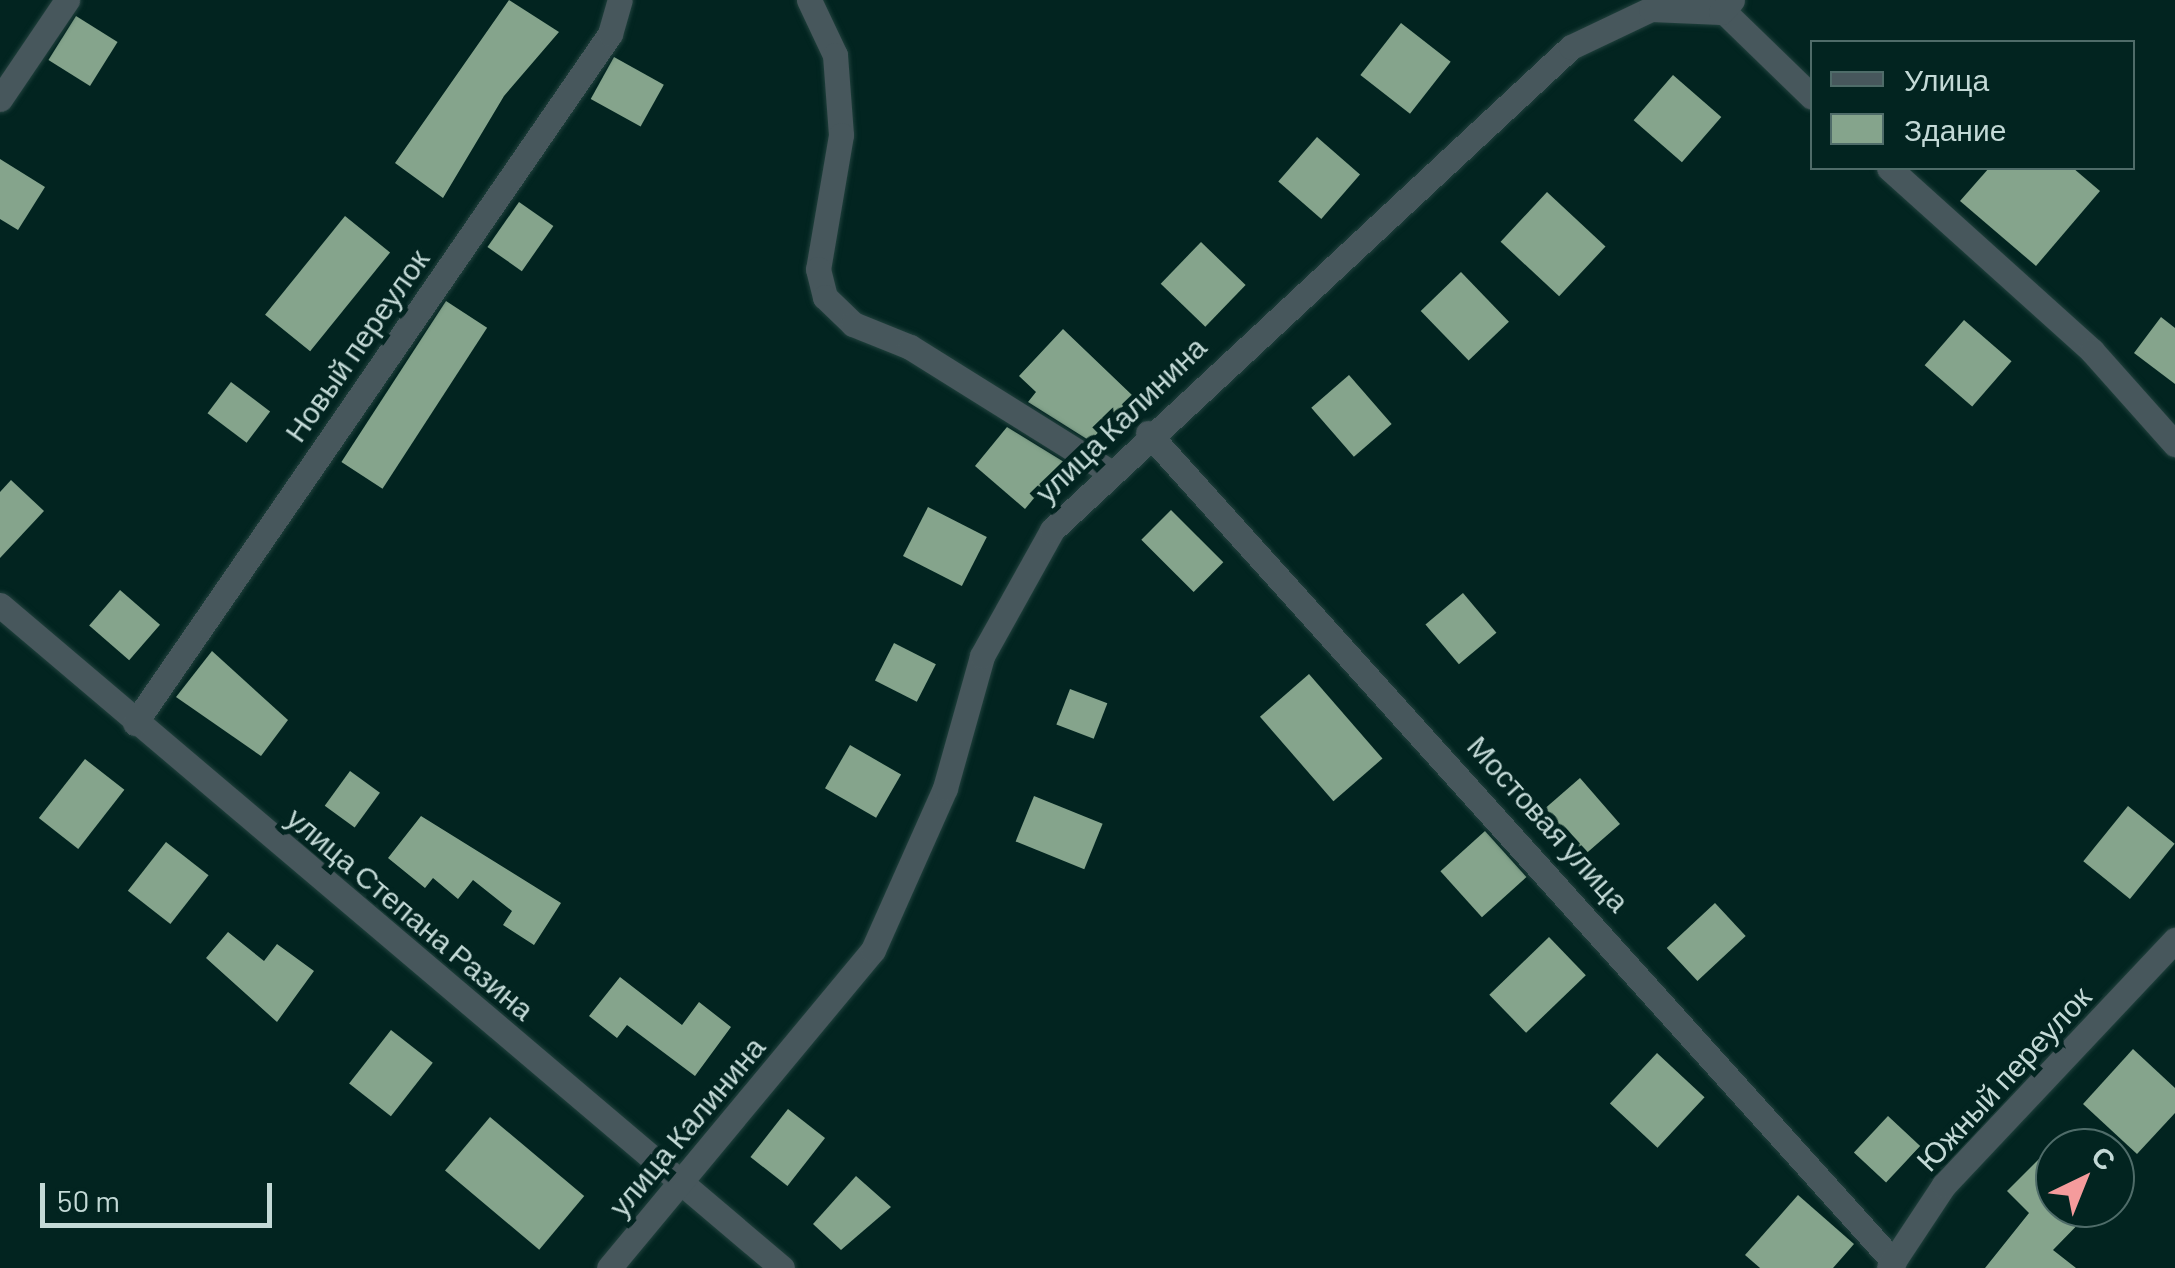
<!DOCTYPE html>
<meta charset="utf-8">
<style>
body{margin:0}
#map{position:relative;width:2175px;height:1268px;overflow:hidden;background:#022420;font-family:Barlow,sans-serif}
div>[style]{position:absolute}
.building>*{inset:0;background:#85a48c;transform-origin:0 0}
.roads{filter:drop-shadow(0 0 2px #21413d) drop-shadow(0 0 2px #21413d)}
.minor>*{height:25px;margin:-12.5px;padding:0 12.5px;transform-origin:12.5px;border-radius:12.5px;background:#47575c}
span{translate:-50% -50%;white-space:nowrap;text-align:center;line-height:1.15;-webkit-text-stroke:10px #022420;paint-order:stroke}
.street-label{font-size:30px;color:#c3d9d6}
.legend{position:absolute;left:1810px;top:40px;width:325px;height:130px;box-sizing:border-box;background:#022420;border:2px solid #4f6c69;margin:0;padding:12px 18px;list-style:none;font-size:30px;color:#c3d9d6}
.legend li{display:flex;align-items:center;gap:20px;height:50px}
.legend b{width:50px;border:2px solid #4f6c69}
.north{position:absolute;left:2035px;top:1128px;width:100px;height:100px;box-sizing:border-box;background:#022420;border:2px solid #4f6c69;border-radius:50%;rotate:43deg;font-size:28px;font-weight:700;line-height:40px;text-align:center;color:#c3d9d6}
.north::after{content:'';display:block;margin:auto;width:35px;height:45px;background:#f59b9c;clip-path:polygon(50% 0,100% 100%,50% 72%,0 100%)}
.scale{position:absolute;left:40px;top:1183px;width:232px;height:45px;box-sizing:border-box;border:5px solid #c3d9d6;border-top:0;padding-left:12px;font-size:30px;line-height:35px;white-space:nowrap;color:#c3d9d6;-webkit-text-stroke:8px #022420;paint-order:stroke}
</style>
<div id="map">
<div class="building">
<div style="clip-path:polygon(509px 0,559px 32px,504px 96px,443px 198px,395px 163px)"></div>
<div style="left:76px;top:16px;width:49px;height:52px;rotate:32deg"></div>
<div style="left:1401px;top:23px;width:63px;height:66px;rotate:38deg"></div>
<div style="left:614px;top:57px;width:57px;height:48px;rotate:29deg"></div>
<div style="left:1673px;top:75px;width:64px;height:60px;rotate:41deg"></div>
<div style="left:1317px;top:137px;width:57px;height:59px;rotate:41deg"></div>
<div style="clip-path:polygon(0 159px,45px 187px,18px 230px,0 219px)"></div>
<div style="clip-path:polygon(1989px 168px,2073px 168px,2100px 191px,2036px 266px,1960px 201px)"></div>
<div style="left:1547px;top:192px;width:80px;height:68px;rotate:43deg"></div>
<div style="left:519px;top:202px;width:42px;height:55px;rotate:35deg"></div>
<div style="left:345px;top:216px;width:58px;height:127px;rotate:39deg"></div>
<div style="left:1201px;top:242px;width:62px;height:58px;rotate:44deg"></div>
<div style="left:1461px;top:272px;width:69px;height:56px;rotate:46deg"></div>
<div style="left:446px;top:301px;width:49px;height:192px;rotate:33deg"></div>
<div style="clip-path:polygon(2161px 317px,2175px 328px,2175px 384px,2134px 353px)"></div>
<div style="left:1964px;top:320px;width:63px;height:60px;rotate:41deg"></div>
<div style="clip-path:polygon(1063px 329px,1133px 396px,1090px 441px,1028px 402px,1036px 392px,1019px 376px)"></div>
<div style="left:1349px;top:375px;width:65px;height:50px;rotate:49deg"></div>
<div style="left:231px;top:382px;width:49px;height:39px;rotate:37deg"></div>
<div style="clip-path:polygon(1007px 427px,1064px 462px,1025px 509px,975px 466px)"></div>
<div style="clip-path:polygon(11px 480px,44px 511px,0 558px,0 492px)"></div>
<div style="left:928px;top:507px;width:66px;height:55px;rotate:27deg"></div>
<div style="left:1171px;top:510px;width:74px;height:42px;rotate:45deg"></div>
<div style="left:120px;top:590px;width:53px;height:47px;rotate:41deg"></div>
<div style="left:1463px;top:593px;width:52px;height:49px;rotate:50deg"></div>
<div style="left:894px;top:643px;width:47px;height:42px;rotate:27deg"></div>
<div style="clip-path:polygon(212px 651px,288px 720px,261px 756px,176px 697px)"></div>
<div style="left:1309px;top:674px;width:112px;height:65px;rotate:49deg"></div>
<div style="left:1070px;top:689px;width:40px;height:38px;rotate:21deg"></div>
<div style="left:850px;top:745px;width:59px;height:50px;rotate:30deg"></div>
<div style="left:85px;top:759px;width:50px;height:75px;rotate:38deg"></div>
<div style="left:350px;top:771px;width:37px;height:43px;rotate:36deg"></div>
<div style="left:1580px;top:778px;width:61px;height:48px;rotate:49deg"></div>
<div style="left:1034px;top:796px;width:74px;height:49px;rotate:22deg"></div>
<div style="left:2128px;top:806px;width:60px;height:71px;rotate:39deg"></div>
<div style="clip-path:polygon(421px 816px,561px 903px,534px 945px,503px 925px,512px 911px,473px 880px,458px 899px,433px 878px,425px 888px,388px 858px)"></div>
<div style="left:1485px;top:831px;width:62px;height:60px;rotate:48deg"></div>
<div style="left:166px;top:842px;width:54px;height:62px;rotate:38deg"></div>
<div style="left:1715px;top:903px;width:45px;height:66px;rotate:47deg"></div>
<div style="clip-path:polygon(228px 932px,264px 961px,277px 944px,314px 971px,277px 1022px,206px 958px)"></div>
<div style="left:1549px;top:937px;width:53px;height:83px;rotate:46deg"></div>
<div style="clip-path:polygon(620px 977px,682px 1025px,699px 1002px,731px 1027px,695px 1076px,627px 1025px,617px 1038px,589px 1016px)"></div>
<div style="left:391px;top:1030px;width:53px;height:68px;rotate:38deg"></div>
<div style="clip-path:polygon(2133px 1049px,2175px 1088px,2175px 1113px,2137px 1154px,2083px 1104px)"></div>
<div style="left:1657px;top:1053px;width:65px;height:69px;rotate:43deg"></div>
<div style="left:788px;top:1109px;width:47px;height:61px;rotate:38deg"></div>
<div style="left:1888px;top:1116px;width:44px;height:50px;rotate:43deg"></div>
<div style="left:490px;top:1117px;width:123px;height:70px;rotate:40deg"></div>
<div style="clip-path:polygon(2055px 1143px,2055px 1208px,2094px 1208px,2053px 1250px,2076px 1268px,1985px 1268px,2029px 1213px,2007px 1191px)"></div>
<div style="clip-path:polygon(856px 1176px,891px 1207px,841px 1250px,813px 1224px)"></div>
<div style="clip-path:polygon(1798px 1195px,1854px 1244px,1833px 1268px,1760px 1268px,1745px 1255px)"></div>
</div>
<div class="roads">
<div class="minor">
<div style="left:809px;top:0;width:61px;rotate:64.7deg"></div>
<div style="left:835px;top:55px;width:80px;rotate:85.7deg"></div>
<div style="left:841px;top:135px;width:136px;rotate:99.7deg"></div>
<div style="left:818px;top:269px;width:29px;rotate:76deg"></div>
<div style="left:825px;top:297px;width:39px;rotate:44deg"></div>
<div style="left:853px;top:324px;width:61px;rotate:22deg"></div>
<div style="left:910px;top:347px;width:236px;rotate:32deg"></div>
<div style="left:1712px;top:0;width:139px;rotate:44.1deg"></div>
<div style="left:0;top:99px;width:120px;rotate:-55.9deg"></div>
<div style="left:1889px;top:168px;width:273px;rotate:42deg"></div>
<div style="left:2092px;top:351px;width:125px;rotate:48.3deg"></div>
<div style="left:1148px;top:433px;width:1115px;rotate:48.02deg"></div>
<div style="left:0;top:605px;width:1025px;rotate:40.29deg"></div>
<div style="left:135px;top:723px;width:837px;rotate:-55.42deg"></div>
<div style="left:610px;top:34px;width:35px;rotate:-74deg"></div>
<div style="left:609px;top:1268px;width:413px;rotate:-50.3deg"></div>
<div style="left:873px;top:950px;width:177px;rotate:-66deg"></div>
<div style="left:945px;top:788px;width:137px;rotate:-74.3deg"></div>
<div style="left:982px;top:656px;width:144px;rotate:-60.9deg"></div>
<div style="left:1052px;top:530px;width:709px;rotate:-42.94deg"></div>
<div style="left:1571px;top:47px;width:89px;rotate:-25.4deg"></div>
<div style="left:1651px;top:9px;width:70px;rotate:2.5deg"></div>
<div style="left:1721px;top:12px;width:16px;rotate:-47deg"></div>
<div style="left:1889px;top:1268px;width:100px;rotate:-56.5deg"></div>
<div style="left:1944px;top:1185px;width:337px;rotate:-46.7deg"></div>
</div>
</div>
<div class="street-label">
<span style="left:356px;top:345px;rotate:-55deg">Новый переулок</span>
<span style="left:1120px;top:419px;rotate:-44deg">улица Калинина</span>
<span style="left:1549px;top:823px;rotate:48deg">Мостовая улица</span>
<span style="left:411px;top:913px;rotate:40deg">улица Степана Разина</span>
<span style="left:2003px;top:1078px;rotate:-47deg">Южный переулок</span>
<span style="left:686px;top:1126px;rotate:-50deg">улица Калинина</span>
</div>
<ul class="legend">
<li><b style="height:12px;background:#47575c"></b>Улица</li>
<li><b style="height:28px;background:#85a48c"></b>Здание</li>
</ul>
<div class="north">С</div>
<div class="scale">50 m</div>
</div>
